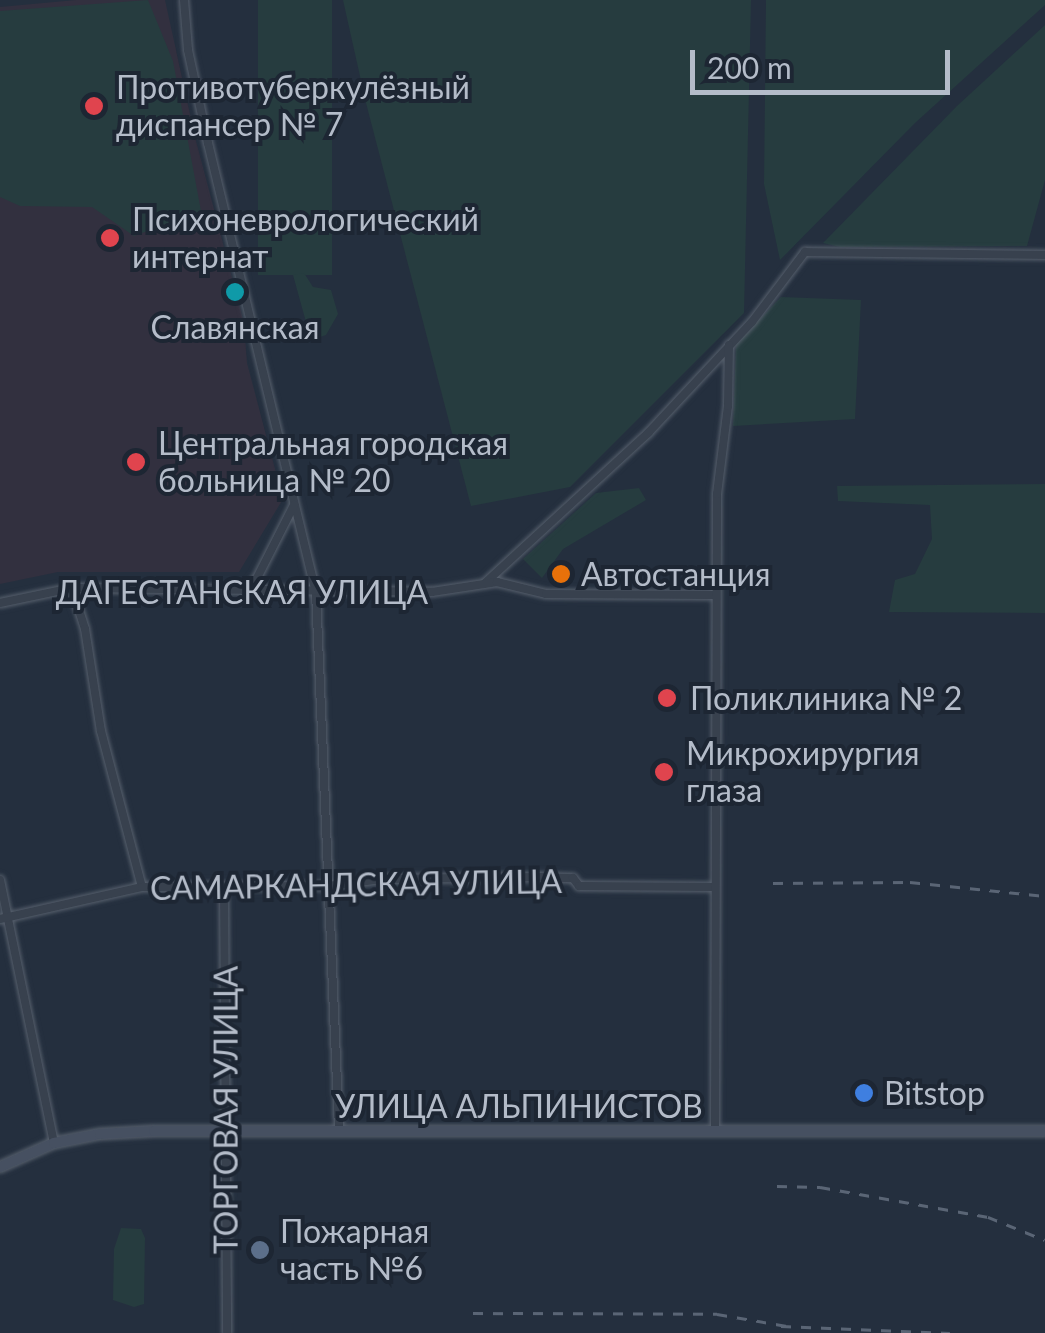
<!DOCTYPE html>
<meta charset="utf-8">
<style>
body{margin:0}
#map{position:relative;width:1045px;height:1333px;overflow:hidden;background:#242f3e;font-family:Lato,sans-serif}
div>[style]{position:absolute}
.medical>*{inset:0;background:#32303f}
.green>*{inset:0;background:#263c3f;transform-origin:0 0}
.roads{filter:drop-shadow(0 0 2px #565f6c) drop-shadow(0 0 2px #565f6c)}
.minor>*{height:8px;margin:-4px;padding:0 4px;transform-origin:4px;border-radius:4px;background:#38414e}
.secondary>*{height:10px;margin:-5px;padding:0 5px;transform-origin:5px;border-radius:5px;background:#465061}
.rail>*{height:2.5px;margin-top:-1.25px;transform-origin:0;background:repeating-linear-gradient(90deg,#5a6575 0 10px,transparent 0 20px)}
.dots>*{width:28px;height:28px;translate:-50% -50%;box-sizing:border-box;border:5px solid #1d2633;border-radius:50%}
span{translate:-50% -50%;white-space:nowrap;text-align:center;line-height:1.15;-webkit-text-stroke:8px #1d2633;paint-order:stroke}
.poi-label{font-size:32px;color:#b4bcc9}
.left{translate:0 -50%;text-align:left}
.street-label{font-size:32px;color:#b4bcc9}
.scale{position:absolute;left:690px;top:50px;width:260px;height:45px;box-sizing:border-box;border:5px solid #b4bcc9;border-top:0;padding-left:12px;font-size:30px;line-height:35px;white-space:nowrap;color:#b4bcc9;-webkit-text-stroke:8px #1d2633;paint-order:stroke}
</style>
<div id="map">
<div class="medical">
<div style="clip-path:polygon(76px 0,165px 0,196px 141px,244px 323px,247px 363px,283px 499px,239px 572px,58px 572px,0 584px,0 7px)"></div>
</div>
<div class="green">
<div style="clip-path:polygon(148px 0,173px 61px,201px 211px,134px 236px,92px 207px,20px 206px,0 197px,0 11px)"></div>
<div style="left:258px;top:0;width:74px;height:275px"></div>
<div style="clip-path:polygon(343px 0,751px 0,744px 313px,570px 487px,471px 506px,366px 103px)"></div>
<div style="clip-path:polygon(766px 0,1045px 0,1045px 5px,915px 123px,780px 260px,764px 184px)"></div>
<div style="clip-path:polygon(1045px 25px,1045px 180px,1027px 246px,840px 247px,823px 243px,957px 106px)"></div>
<div style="clip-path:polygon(304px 273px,313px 287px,331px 290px,338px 314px,326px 335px,311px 340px,293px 275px)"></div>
<div style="clip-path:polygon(781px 297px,861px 300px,855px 419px,733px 426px,736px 343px)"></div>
<div style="clip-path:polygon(1045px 484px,1045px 613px,889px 612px,895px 580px,915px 574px,932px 539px,930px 505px,838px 501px,837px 486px)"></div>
<div style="clip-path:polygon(639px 488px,646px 500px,563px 549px,542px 578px,523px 559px,596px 493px)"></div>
<div style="clip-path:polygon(121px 1228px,141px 1229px,145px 1238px,144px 1304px,134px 1307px,113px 1300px,114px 1249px)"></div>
</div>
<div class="roads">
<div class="minor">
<div style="left:184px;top:0;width:50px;rotate:85.4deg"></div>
<div style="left:188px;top:50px;width:95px;rotate:77.9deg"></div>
<div style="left:208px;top:143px;width:462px;rotate:76.5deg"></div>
<div style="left:316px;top:592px;width:538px;rotate:87.55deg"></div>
<div style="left:485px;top:583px;width:222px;rotate:-42.6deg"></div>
<div style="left:648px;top:433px;width:152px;rotate:-46.9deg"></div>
<div style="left:752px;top:322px;width:88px;rotate:-52.9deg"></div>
<div style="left:805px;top:252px;width:240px;rotate:0.7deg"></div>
<div style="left:72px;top:588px;width:43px;rotate:72.4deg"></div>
<div style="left:85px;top:629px;width:103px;rotate:81.1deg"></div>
<div style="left:101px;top:731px;width:161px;rotate:75.3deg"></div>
<div style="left:245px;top:592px;width:18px;rotate:-49deg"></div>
<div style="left:257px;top:578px;width:82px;rotate:-63.1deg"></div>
<div style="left:0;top:603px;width:74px;rotate:-11.8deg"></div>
<div style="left:72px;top:588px;width:360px;rotate:0.6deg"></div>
<div style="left:432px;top:592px;width:66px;rotate:-8.7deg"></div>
<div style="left:497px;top:582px;width:50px;rotate:13.8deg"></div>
<div style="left:546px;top:594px;width:169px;rotate:0.3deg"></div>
<div style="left:0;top:880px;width:268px;rotate:78.4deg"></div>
<div style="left:224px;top:887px;width:446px;rotate:89.6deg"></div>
<div style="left:0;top:919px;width:146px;rotate:-12.7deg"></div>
<div style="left:142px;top:887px;width:186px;rotate:-0.3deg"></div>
<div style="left:328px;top:886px;width:54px;rotate:-7.4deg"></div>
<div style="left:382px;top:879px;width:157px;rotate:-0.7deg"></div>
<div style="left:539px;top:877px;width:34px;rotate:2deg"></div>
<div style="left:573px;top:878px;width:10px;rotate:53deg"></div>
<div style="left:579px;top:886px;width:135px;rotate:0.4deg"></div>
<div style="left:715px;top:1131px;width:637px;rotate:-89.82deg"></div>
<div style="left:717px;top:494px;width:89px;rotate:-82.9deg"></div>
<div style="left:728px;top:406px;width:61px;rotate:-89.1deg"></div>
</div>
<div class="secondary">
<div style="left:0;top:1167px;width:59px;rotate:-24deg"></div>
<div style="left:54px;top:1143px;width:47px;rotate:-11.1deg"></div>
<div style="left:100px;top:1134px;width:54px;rotate:-3.2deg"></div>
<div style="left:154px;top:1131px;width:891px"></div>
</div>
</div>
<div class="rail">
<div style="left:773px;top:883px;width:137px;rotate:-0.4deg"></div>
<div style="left:910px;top:882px;width:136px;rotate:5.9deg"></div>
<div style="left:777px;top:1186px;width:43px;rotate:1.3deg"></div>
<div style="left:820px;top:1187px;width:171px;rotate:10.1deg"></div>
<div style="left:988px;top:1217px;width:61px;rotate:22deg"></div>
<div style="left:473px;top:1313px;width:244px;rotate:0.2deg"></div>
<div style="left:717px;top:1314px;width:77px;rotate:9.7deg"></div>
<div style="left:781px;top:1326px;width:169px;rotate:2.4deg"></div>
</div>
<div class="dots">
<div style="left:94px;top:106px;background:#e0444e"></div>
<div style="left:110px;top:238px;background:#e0444e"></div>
<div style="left:235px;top:292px;background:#0f9aa8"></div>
<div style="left:136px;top:462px;background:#e0444e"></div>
<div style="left:561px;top:574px;background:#e8710a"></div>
<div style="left:667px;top:698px;background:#e0444e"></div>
<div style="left:664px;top:772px;background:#e0444e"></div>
<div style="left:864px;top:1093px;background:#3f7fe0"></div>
<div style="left:260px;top:1250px;background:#5c6f8a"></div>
</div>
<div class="poi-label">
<span class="left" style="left:116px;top:106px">Противотуберкулёзный<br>диспансер № 7</span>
<span class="left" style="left:132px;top:238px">Психоневрологический<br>интернат</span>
<span style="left:235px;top:327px">Славянская</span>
<span class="left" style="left:158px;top:462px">Центральная городская<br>больница № 20</span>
<span class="left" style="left:581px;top:574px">Автостанция</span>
<span class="left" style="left:690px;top:698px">Поликлиника № 2</span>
<span class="left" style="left:686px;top:772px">Микрохирургия<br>глаза</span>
<span class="left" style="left:884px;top:1093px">Bitstop</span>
<span class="left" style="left:280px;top:1250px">Пожарная<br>часть №6</span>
</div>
<div class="street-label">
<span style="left:242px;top:592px">ДАГЕСТАНСКАЯ УЛИЦА</span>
<span style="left:356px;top:885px;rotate:-1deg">САМАРКАНДСКАЯ УЛИЦА</span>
<span style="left:519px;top:1106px">УЛИЦА АЛЬПИНИСТОВ</span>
<span style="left:226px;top:1110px;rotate:-90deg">ТОРГОВАЯ УЛИЦА</span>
</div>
<div class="scale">200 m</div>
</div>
